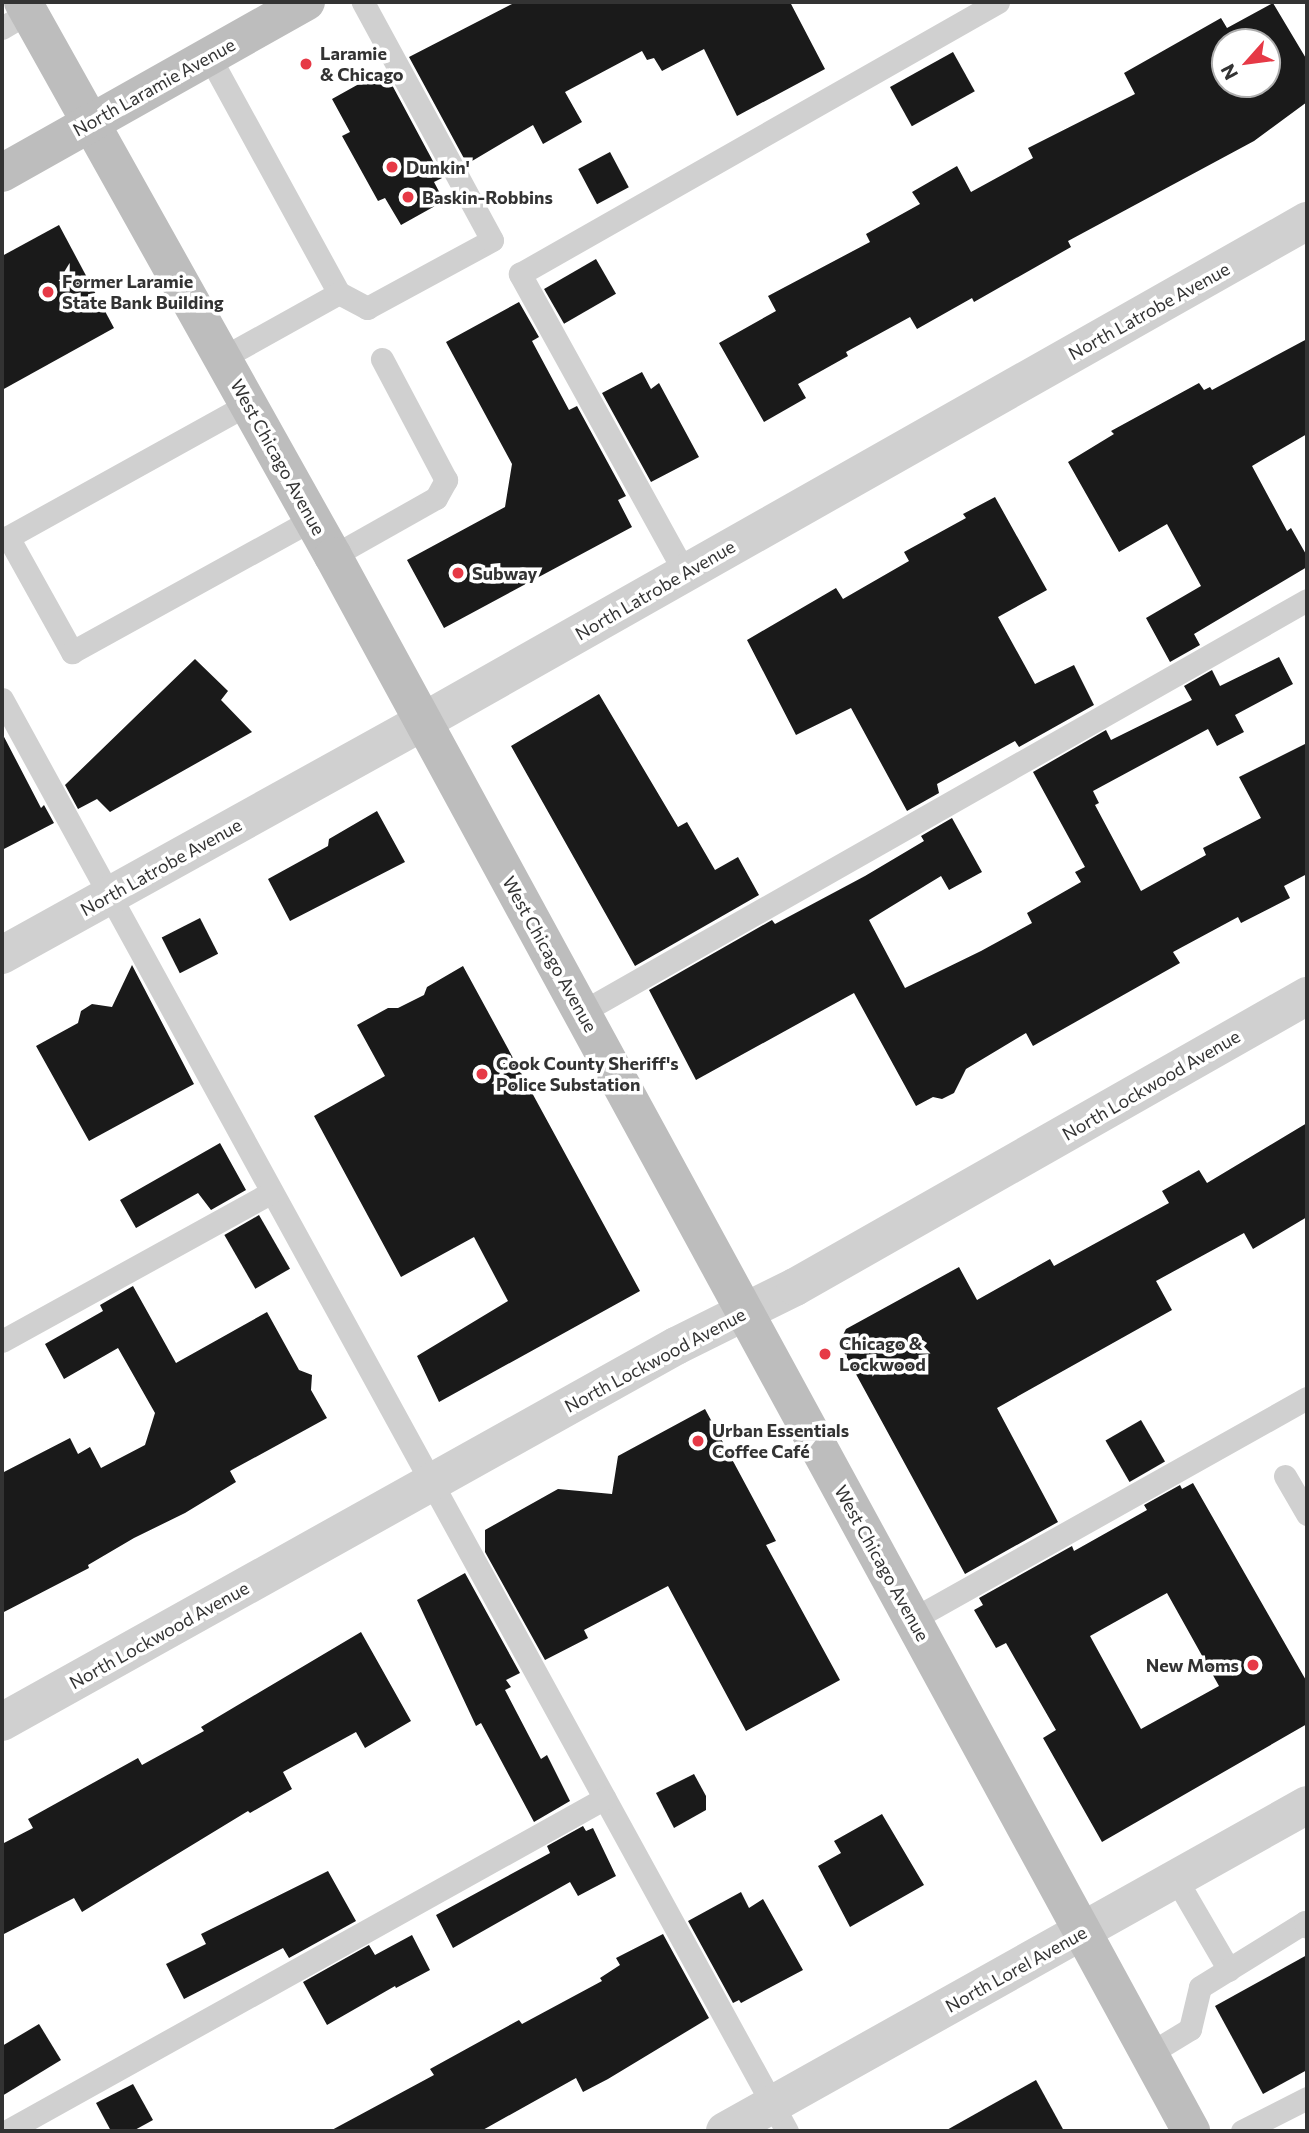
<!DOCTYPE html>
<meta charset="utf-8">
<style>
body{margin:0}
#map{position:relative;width:1309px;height:2133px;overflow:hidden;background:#fff;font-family:Commissioner,sans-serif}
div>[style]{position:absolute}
.building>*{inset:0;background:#1a1a1a;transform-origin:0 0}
.lane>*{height:23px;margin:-11.5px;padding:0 11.5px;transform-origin:11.5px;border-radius:11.5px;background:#d0d0d0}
.street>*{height:38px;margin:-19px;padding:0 19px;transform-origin:19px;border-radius:19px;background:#d0d0d0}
.secondary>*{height:38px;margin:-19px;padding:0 19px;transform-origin:19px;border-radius:19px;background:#bdbdbd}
.dots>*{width:19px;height:19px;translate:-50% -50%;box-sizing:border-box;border:4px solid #fff;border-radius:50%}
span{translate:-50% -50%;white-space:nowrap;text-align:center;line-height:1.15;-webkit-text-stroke:7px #fff;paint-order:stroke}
.poi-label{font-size:18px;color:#333;font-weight:700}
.left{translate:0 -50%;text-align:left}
.right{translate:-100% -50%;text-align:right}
.street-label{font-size:18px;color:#333}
.frame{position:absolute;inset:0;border:4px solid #333;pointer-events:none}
.north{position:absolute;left:1211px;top:28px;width:70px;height:70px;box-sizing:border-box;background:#fff;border:2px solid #adadad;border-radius:50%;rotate:242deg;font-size:19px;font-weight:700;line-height:28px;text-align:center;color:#333}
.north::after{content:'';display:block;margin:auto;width:24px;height:32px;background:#e63946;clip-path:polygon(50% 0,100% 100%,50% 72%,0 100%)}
</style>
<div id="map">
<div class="building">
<div style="clip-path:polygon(516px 2px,790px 2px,825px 69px,737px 116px,704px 49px,662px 71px,654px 58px,647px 60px,642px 51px,565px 92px,582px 122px,543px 144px,533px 125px,467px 164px,409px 57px)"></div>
<div style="clip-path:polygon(evenodd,1273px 3px,1307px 60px,1307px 102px,1254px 141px,1068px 241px,1071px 247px,974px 302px,972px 298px,917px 329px,910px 317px,846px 352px,848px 356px,798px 384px,806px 398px,764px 422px,719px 343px,776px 311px,768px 296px,870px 242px,866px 234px,920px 204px,912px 192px,957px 166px,971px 192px,1033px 158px,1028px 148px,1135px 94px,1124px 73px,1221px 18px,1227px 28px,1273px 3px,1225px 42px,1267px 42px,1267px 84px,1225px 84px,1225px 42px)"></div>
<div style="left:953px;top:52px;width:45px;height:72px;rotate:61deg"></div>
<div style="clip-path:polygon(384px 70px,442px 178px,434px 182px,444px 201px,401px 225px,385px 198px,378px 201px,342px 136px,350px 132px,332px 99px)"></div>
<div style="left:610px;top:152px;width:40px;height:36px;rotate:62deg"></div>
<div style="clip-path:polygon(59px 225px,114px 328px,2px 390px,2px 256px)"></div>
<div style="left:596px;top:259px;width:40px;height:60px;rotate:60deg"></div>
<div style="clip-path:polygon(519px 302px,539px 337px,532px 341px,569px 410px,577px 406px,626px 496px,618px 500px,632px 527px,444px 628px,407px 560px,505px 507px,512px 464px,446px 342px)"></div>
<div style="clip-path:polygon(1307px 339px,1307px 434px,1252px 466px,1287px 531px,1291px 528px,1307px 556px,1307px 567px,1194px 634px,1200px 645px,1170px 662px,1146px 618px,1201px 586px,1167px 524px,1119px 552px,1068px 462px,1114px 434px,1111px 431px,1199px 383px,1204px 390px,1210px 387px,1212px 390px)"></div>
<div style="clip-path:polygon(642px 372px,651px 389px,659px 383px,699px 457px,651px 482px,602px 393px)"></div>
<div style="clip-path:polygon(995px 497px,1047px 590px,998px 617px,1035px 684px,1074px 665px,1094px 705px,1019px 747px,1015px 741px,937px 784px,939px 793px,907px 811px,851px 708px,796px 735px,747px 640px,836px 588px,843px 599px,909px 561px,904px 552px,966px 518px,963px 514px)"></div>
<div style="clip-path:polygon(1279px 657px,1293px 684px,1235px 715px,1244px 732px,1217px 746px,1208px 729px,1093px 791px,1099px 803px,1095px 805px,1141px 891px,1206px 855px,1203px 848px,1261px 818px,1239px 777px,1307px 743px,1307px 874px,1284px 886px,1290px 898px,1241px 923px,1238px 917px,1173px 952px,1180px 963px,1033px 1046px,1026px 1033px,966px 1069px,954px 1093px,942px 1099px,933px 1097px,916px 1106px,854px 993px,696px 1080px,649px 990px,772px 920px,775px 924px,865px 876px,924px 841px,921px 836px,952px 818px,982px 872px,949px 890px,941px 876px,869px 920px,905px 988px,981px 951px,1032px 923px,1027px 913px,1081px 882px,1075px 872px,1085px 867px,1033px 772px,1106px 730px,1111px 740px,1192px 700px,1184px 686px,1212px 670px,1220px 686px)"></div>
<div style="clip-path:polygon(195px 659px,228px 691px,221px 700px,252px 732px,110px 812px,97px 799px,78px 809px,65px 785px)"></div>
<div style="clip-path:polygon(599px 694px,678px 827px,687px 822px,715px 870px,738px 857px,759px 895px,635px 966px,511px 746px)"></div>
<div style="clip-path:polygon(2px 733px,41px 808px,44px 805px,54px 823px,2px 850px)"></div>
<div style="clip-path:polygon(377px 811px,405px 862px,290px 921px,268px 879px,328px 846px,329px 839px)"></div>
<div style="left:200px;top:918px;width:40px;height:43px;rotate:63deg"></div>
<div style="clip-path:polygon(132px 965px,194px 1084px,89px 1141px,36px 1046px,78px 1023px,81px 1011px,92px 1004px,112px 1007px)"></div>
<div style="clip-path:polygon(463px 966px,640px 1291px,439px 1402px,417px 1356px,508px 1301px,474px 1237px,401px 1277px,314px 1116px,385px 1076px,357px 1025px,388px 1008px,398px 1008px,424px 995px,427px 987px)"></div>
<div style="clip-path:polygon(1307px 1123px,1307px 1217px,1253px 1249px,1244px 1233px,1156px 1281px,1172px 1310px,997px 1408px,1058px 1522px,965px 1574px,839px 1343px,846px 1329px,959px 1267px,977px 1300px,1050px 1259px,1054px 1266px,1169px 1203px,1162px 1191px,1199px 1170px,1207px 1183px)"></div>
<div style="clip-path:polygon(220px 1143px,246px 1190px,211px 1210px,198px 1193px,136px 1228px,120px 1200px)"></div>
<div style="left:259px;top:1215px;width:62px;height:40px;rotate:60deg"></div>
<div style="clip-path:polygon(133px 1286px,176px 1363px,267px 1312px,299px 1370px,312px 1375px,311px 1390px,327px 1418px,230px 1471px,236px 1482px,185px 1513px,134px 1538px,88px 1565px,89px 1568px,2px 1613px,2px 1473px,70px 1438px,78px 1454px,90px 1447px,101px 1468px,145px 1445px,155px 1413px,118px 1348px,64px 1379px,45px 1344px,103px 1311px,100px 1305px)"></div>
<div style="clip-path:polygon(705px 1409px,776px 1541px,766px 1545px,840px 1680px,746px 1731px,668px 1586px,584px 1630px,588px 1638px,545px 1660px,485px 1552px,485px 1530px,558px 1489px,612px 1494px,618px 1456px)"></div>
<div style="left:1141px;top:1420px;width:48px;height:41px;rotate:60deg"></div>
<div style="clip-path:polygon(evenodd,1193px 1483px,1307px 1682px,1307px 1724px,1102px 1842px,1043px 1738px,1056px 1730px,1006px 1643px,996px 1648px,974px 1610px,983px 1605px,979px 1598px,1072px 1546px,1074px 1551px,1147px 1510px,1144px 1505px,1180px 1485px,1182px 1489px,1193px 1483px,1167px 1593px,1219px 1686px,1141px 1729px,1090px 1636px,1167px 1593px)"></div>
<div style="clip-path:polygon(465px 1573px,520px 1673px,506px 1680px,511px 1687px,505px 1690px,541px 1759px,547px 1755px,570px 1801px,534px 1822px,481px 1723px,476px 1726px,417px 1600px)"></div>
<div style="clip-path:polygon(361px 1632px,411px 1721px,365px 1748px,356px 1732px,283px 1772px,292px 1789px,250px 1813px,248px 1811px,82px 1912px,74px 1898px,2px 1935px,2px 1844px,33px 1828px,28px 1819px,138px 1758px,142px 1765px,204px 1731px,201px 1727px)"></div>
<div style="clip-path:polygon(694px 1774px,706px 1796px,706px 1810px,674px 1828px,656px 1793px)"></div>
<div style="clip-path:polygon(882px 1814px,924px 1885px,850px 1927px,818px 1866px,841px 1853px,834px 1841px)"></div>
<div style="clip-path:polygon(583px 1826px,586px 1831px,593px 1828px,616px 1876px,578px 1896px,570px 1882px,453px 1948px,436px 1915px,550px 1853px,547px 1846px)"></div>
<div style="clip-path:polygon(328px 1871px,356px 1921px,289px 1958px,283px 1948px,184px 1999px,166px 1964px,206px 1944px,201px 1934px)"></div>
<div style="clip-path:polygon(741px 1892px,749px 1908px,763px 1899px,803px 1970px,741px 2003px,739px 2000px,733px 2003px,688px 1921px)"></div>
<div style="clip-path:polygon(663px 1934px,709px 2018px,608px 2079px,583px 2092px,576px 2078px,481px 2131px,330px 2131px,434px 2075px,430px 2069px,519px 2020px,522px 2024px,602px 1981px,600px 1978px,620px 1965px,616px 1958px)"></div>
<div style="clip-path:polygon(412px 1935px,430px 1970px,396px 1988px,395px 1986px,327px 2025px,303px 1982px,369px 1945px,375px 1955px)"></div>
<div style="clip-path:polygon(1307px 1955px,1307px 2070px,1263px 2094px,1215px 2006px)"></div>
<div style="clip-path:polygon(39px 2024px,61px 2060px,2px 2096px,2px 2046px)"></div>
<div style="clip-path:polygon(1036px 2080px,1064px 2131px,945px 2131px)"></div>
<div style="clip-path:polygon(133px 2084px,153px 2120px,133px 2131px,111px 2131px,96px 2103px)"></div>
</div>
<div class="lane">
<div style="left:2px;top:28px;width:31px;rotate:-31deg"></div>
<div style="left:209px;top:56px;width:270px;rotate:61.3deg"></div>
<div style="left:339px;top:293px;width:134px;rotate:150.9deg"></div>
<div style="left:339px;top:293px;width:32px;rotate:28deg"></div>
<div style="left:367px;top:308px;width:142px;rotate:-28.5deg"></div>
<div style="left:492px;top:240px;width:271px;rotate:-118.5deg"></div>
<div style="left:248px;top:404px;width:274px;rotate:151deg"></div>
<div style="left:8px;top:537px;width:132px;rotate:60.9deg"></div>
<div style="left:72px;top:652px;width:275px;rotate:-28.9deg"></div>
<div style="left:333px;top:556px;width:118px;rotate:-29.4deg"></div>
<div style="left:436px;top:498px;width:21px;rotate:-61deg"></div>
<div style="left:446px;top:480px;width:137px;rotate:-117.9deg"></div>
<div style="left:685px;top:573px;width:342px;rotate:-118.9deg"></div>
<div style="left:520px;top:274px;width:550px;rotate:-29.64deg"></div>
<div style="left:2px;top:699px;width:1633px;rotate:61.27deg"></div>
<div style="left:582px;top:1012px;width:834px;rotate:-29.61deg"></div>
<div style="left:2px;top:1341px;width:308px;rotate:-28.9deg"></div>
<div style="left:1285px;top:1476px;width:44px;rotate:59.9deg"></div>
<div style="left:913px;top:1619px;width:452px;rotate:-29.3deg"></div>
<div style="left:1176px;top:1879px;width:105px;rotate:59.8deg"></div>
<div style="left:1149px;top:2054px;width:48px;rotate:-31.4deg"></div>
<div style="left:1190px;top:2029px;width:43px;rotate:-76.6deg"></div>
<div style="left:1200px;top:1987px;width:123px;rotate:-31.8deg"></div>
<div style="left:1305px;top:1922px;width:5px;rotate:68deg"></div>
<div style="left:7px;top:2131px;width:684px;rotate:-29.11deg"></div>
<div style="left:1242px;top:2131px;width:73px;rotate:-26.9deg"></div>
</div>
<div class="street">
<div style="left:2px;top:955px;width:483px;rotate:-29deg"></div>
<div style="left:424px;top:721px;width:1015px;rotate:-29.52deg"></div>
<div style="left:2px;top:1722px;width:772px;rotate:-29.16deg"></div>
<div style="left:676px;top:1346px;width:133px;rotate:-26.4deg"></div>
<div style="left:795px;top:1287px;width:589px;rotate:-29.61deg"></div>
<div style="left:725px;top:2131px;width:667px;rotate:-29.25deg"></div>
</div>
<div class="secondary">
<div style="left:23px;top:2px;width:635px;rotate:60.77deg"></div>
<div style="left:333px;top:556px;width:1794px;rotate:61.42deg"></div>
<div style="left:2px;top:173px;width:349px;rotate:-29.4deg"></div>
</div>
<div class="dots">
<div style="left:306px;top:64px;background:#e63946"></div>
<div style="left:392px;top:167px;background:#e63946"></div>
<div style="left:408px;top:197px;background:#e63946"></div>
<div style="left:48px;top:292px;background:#e63946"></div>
<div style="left:458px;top:573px;background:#e63946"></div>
<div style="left:482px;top:1074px;background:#e63946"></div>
<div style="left:825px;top:1354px;background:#e63946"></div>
<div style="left:698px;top:1441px;background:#e63946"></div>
<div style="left:1253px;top:1665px;background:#e63946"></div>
</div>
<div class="poi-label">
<span class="left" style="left:320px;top:64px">Laramie<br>&amp; Chicago</span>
<span class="left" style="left:406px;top:167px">Dunkin'</span>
<span class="left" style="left:422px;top:197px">Baskin-Robbins</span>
<span class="left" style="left:62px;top:292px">Former Laramie<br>State Bank Building</span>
<span class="left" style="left:472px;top:573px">Subway</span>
<span class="left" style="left:496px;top:1074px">Cook County Sheriff's<br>Police Substation</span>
<span class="left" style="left:839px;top:1354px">Chicago &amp;<br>Lockwood</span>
<span class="left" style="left:712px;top:1441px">Urban Essentials<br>Coffee Café</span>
<span class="right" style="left:1239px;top:1665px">New Moms</span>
</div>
<div class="street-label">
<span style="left:154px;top:87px;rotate:-29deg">North Laramie Avenue</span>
<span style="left:1149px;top:311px;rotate:-29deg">North Latrobe Avenue</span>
<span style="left:278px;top:457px;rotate:61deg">West Chicago Avenue</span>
<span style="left:655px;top:590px;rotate:-30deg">North Latrobe Avenue</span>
<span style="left:161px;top:867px;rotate:-29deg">North Latrobe Avenue</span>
<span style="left:550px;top:954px;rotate:61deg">West Chicago Avenue</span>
<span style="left:1151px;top:1085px;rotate:-30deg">North Lockwood Avenue</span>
<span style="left:655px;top:1360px;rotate:-28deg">North Lockwood Avenue</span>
<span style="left:882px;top:1563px;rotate:61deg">West Chicago Avenue</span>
<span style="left:159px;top:1635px;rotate:-29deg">North Lockwood Avenue</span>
<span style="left:1016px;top:1969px;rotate:-29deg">North Lorel Avenue</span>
</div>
<div class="frame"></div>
<div class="north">N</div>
</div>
